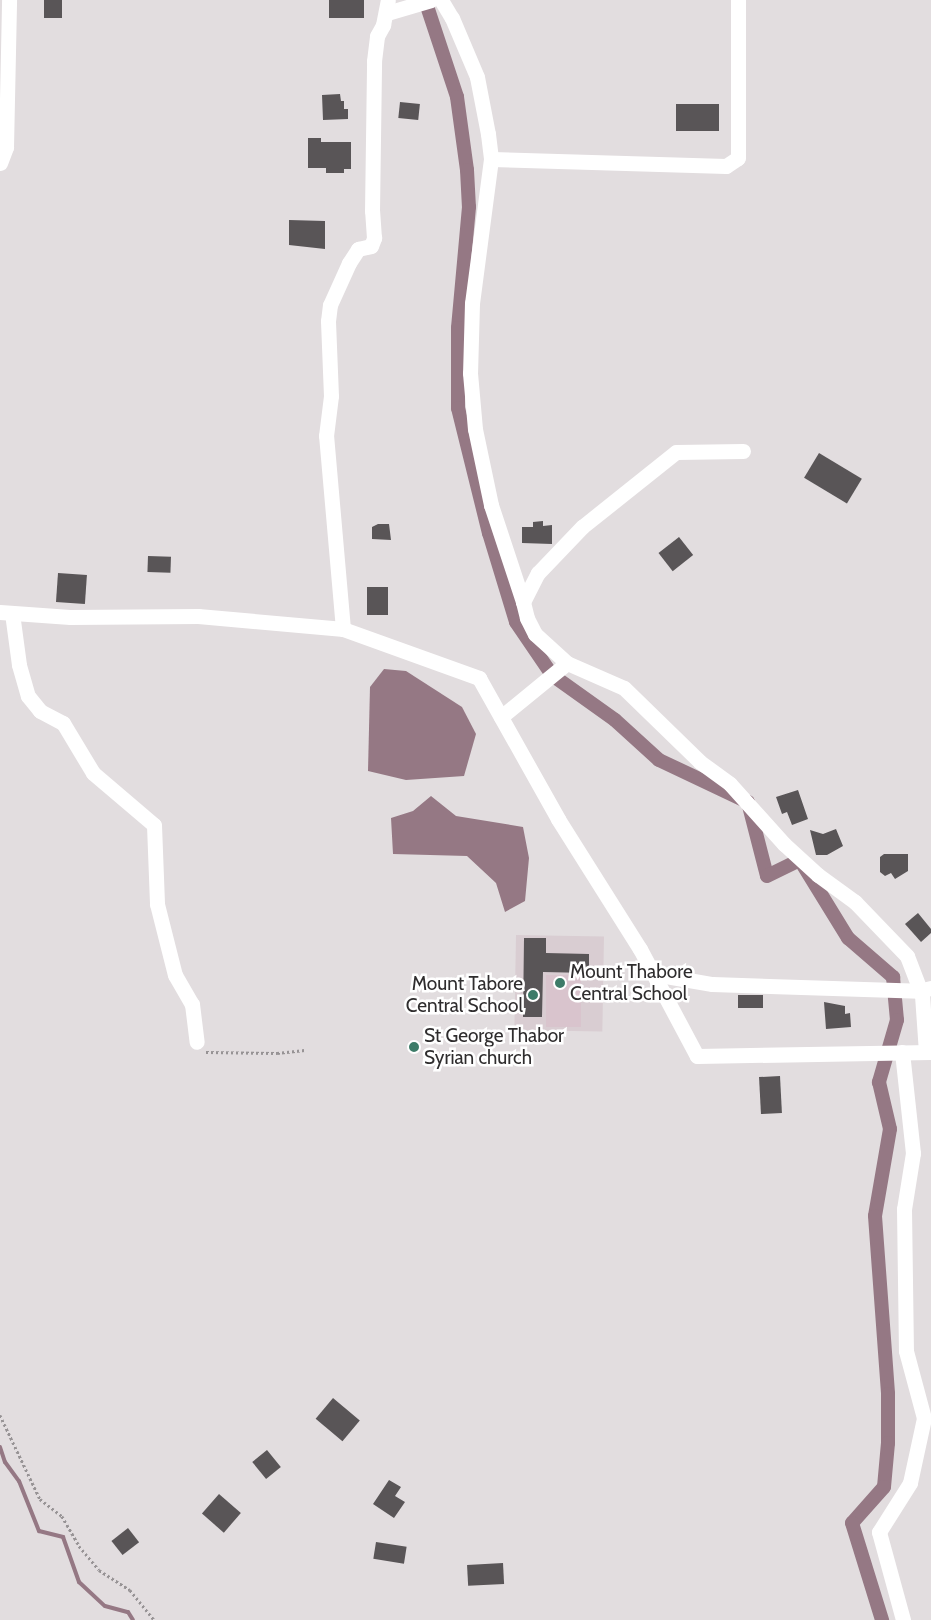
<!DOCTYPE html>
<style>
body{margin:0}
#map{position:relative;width:931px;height:1620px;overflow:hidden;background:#e2dddf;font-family:Cabin,sans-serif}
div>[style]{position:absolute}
.built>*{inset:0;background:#d9cdd2;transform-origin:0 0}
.green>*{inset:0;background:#d9c4cd;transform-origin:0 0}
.water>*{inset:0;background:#957884}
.stream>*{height:4px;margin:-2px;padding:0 2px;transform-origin:2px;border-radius:2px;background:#957884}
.canal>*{height:14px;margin:-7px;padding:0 7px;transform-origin:7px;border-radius:7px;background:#957884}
.building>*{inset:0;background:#595557;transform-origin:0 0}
.path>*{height:2.5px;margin-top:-1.25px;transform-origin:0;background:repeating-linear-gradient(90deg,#979395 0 2.5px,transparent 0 5px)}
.minor>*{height:15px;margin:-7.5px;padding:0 7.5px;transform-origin:7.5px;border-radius:7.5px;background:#fff}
.dots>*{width:14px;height:14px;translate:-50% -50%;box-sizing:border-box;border:2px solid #fff;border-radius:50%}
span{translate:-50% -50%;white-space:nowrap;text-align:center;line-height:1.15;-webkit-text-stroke:5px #fff;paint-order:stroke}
.poi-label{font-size:19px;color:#2f2d2e}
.left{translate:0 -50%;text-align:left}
.right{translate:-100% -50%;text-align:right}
</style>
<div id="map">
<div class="built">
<div style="left:516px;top:935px;width:88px;height:95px;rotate:1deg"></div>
</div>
<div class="green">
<div style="left:546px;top:975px;width:35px;height:52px"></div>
</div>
<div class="water">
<div style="clip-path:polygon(384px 669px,406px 671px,462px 707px,476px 734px,464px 776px,406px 780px,368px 771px,370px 687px)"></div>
<div style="clip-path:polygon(431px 796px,456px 816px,523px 827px,529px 858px,525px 901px,505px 912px,496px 883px,467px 856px,393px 854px,391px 818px,413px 811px)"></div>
</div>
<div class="stream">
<div style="left:0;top:1447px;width:16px;rotate:72deg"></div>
<div style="left:5px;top:1462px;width:24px;rotate:54deg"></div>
<div style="left:19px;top:1481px;width:54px;rotate:68.2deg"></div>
<div style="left:39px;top:1531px;width:25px;rotate:14deg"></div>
<div style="left:63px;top:1537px;width:48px;rotate:70.4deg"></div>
<div style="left:79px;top:1582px;width:35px;rotate:43deg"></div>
<div style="left:105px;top:1606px;width:24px;rotate:15deg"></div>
<div style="left:128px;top:1612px;width:9px;rotate:58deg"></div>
</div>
<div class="canal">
<div style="left:425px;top:0;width:102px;rotate:71.7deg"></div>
<div style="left:457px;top:97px;width:74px;rotate:82.2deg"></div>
<div style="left:467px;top:170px;width:37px;rotate:87deg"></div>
<div style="left:469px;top:207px;width:121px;rotate:95.2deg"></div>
<div style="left:458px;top:328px;width:80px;rotate:90deg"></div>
<div style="left:458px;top:408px;width:129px;rotate:76.1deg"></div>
<div style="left:489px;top:533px;width:93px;rotate:73.1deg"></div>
<div style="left:516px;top:622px;width:64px;rotate:55.8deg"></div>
<div style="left:552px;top:675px;width:77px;rotate:35.5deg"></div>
<div style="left:615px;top:720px;width:59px;rotate:42.3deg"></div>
<div style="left:659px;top:760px;width:98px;rotate:25.3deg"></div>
<div style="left:748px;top:802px;width:76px;rotate:75.6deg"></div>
<div style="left:767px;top:876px;width:37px;rotate:-26deg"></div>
<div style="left:800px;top:860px;width:92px;rotate:58.4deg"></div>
<div style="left:848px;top:938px;width:60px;rotate:40.9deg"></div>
<div style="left:893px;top:977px;width:43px;rotate:84.7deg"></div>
<div style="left:897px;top:1020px;width:65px;rotate:106.2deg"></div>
<div style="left:879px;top:1082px;width:48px;rotate:76.8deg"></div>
<div style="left:890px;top:1129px;width:88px;rotate:99.8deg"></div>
<div style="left:875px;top:1216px;width:178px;rotate:85.8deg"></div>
<div style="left:888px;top:1394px;width:49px;rotate:90deg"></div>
<div style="left:888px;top:1443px;width:44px;rotate:95.2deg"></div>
<div style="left:884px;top:1487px;width:48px;rotate:131.6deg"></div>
<div style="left:852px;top:1523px;width:102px;rotate:72.8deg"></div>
</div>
<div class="building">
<div style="left:44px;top:0;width:18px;height:18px"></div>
<div style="left:329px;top:0;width:35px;height:18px"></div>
<div style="clip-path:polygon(340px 94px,341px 101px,344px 101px,344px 109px,348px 109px,348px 119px,323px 120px,322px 95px)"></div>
<div style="left:400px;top:102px;width:20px;height:16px;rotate:6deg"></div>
<div style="left:719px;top:104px;width:27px;height:43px;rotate:90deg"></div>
<div style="clip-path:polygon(308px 138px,321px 138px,321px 142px,351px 142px,351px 169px,344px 169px,344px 173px,326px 173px,326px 168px,308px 168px)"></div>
<div style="clip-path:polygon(289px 220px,325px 221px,325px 249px,289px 245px)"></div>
<div style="left:819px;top:453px;width:50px;height:29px;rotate:31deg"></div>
<div style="clip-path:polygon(543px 521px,543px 526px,552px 525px,552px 544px,522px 543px,522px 527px,533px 527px,533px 522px)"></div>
<div style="clip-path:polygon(378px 524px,389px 524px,391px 540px,372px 539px,372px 527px)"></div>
<div style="left:679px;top:537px;width:23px;height:26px;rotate:52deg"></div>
<div style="left:148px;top:556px;width:23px;height:16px;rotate:2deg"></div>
<div style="left:58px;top:573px;width:29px;height:29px;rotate:4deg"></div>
<div style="left:367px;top:587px;width:21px;height:28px"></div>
<div style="clip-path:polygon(798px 790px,808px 819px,792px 825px,787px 812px,782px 814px,776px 797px)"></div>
<div style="clip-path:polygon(836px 829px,843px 846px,827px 855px,816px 855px,810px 830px,823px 834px)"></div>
<div style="clip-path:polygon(884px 854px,908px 854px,908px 871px,895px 879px,891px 873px,885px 876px,880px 872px,880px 857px)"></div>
<div style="clip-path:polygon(918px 913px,931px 929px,931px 933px,921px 942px,905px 924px)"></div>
<div style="clip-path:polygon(524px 938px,546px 938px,546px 953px,589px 954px,589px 973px,543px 972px,542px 1017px,523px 1017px)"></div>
<div style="left:738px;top:995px;width:25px;height:13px"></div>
<div style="clip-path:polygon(824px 1002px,845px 1006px,845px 1014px,850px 1013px,851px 1027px,826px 1029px)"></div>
<div style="left:780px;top:1076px;width:37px;height:21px;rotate:87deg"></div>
<div style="left:333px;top:1398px;width:35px;height:27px;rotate:40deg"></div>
<div style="left:267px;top:1450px;width:22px;height:19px;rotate:51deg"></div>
<div style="clip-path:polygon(389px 1480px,401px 1487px,395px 1496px,405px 1502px,394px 1518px,373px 1504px)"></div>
<div style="left:219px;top:1494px;width:29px;height:26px;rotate:41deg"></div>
<div style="left:128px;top:1528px;width:18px;height:21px;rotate:52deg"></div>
<div style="left:376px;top:1542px;width:31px;height:17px;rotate:9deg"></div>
<div style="left:503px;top:1563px;width:21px;height:36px;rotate:87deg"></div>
</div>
<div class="path">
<div style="left:206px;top:1052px;width:71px;rotate:0.8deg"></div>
<div style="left:277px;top:1053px;width:28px;rotate:-6deg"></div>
<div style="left:0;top:1415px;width:93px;rotate:64.5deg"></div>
<div style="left:40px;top:1499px;width:28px;rotate:38deg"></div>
<div style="left:62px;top:1516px;width:34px;rotate:60deg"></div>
<div style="left:79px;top:1546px;width:31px;rotate:50deg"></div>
<div style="left:99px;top:1570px;width:37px;rotate:33deg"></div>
<div style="left:130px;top:1590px;width:38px;rotate:51deg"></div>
</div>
<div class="minor">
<div style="left:441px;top:0;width:21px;rotate:59deg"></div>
<div style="left:452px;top:18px;width:64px;rotate:67deg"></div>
<div style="left:477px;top:77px;width:58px;rotate:79.1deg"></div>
<div style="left:488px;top:134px;width:25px;rotate:83deg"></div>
<div style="left:491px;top:159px;width:145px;rotate:97.5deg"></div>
<div style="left:472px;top:303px;width:70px;rotate:91.6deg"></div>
<div style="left:470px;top:373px;width:56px;rotate:84.9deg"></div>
<div style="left:475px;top:429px;width:78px;rotate:78.1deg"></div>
<div style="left:491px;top:505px;width:102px;rotate:71.7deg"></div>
<div style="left:387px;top:13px;width:46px;rotate:-16.5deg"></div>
<div style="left:491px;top:159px;width:235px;rotate:1.7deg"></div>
<div style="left:726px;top:166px;width:14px;rotate:-34deg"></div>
<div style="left:738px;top:158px;width:158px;rotate:-90deg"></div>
<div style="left:0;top:163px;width:17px;rotate:-69deg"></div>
<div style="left:6px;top:147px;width:147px;rotate:-88.8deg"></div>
<div style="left:0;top:612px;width:70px;rotate:4.1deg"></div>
<div style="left:70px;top:617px;width:128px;rotate:-0.4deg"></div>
<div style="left:198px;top:616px;width:146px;rotate:5.1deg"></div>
<div style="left:343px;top:629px;width:145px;rotate:19.8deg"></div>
<div style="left:479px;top:678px;width:162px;rotate:60.7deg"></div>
<div style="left:558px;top:819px;width:154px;rotate:57.8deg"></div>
<div style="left:640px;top:949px;width:121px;rotate:62deg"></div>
<div style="left:697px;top:1056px;width:234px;rotate:-1deg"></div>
<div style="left:12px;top:613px;width:52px;rotate:82.3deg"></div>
<div style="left:19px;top:665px;width:32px;rotate:74deg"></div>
<div style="left:28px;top:696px;width:19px;rotate:51deg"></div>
<div style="left:40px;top:711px;width:26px;rotate:28deg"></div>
<div style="left:63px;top:723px;width:58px;rotate:59deg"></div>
<div style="left:93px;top:773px;width:80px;rotate:40.4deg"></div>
<div style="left:154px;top:825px;width:79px;rotate:87.8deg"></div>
<div style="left:157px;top:904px;width:73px;rotate:75.8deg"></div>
<div style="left:175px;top:975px;width:34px;rotate:60deg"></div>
<div style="left:192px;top:1004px;width:38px;rotate:83deg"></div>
<div style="left:343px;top:629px;width:194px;rotate:-95deg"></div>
<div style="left:326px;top:436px;width:40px;rotate:-82.9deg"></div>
<div style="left:331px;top:396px;width:75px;rotate:-92.3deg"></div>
<div style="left:328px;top:321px;width:16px;rotate:-83deg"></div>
<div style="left:330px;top:305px;width:46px;rotate:-65.7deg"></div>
<div style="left:349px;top:263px;width:17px;rotate:-57deg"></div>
<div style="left:358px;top:249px;width:13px;rotate:-13deg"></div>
<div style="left:371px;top:246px;width:9px;rotate:-69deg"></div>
<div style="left:374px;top:238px;width:27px;rotate:-94deg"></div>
<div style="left:372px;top:211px;width:150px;rotate:-89.2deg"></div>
<div style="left:374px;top:61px;width:25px;rotate:-83deg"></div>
<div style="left:377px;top:36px;width:13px;rotate:-61deg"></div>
<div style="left:383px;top:25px;width:25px;rotate:-79deg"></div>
<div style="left:567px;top:663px;width:43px;rotate:-137.8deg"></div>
<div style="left:535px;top:634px;width:18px;rotate:-117deg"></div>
<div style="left:527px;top:618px;width:16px;rotate:-104deg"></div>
<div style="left:523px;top:602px;width:33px;rotate:-63deg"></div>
<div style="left:538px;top:573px;width:64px;rotate:-46.3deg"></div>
<div style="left:582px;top:527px;width:120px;rotate:-38.6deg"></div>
<div style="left:676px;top:452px;width:67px;rotate:-0.9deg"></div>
<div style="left:501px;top:717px;width:85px;rotate:-39.3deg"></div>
<div style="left:567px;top:663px;width:62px;rotate:23.7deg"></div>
<div style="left:624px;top:688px;width:106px;rotate:44.2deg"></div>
<div style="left:700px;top:762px;width:37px;rotate:36deg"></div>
<div style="left:730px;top:784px;width:81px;rotate:48deg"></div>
<div style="left:784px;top:844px;width:46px;rotate:42.4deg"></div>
<div style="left:818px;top:875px;width:46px;rotate:36.1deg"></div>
<div style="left:855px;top:902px;width:75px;rotate:46.1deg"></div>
<div style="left:907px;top:956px;width:42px;rotate:69deg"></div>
<div style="left:922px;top:995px;width:57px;rotate:86deg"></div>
<div style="left:654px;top:974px;width:59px;rotate:9.8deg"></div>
<div style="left:712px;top:984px;width:207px;rotate:1.9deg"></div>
<div style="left:919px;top:991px;width:12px;rotate:-14deg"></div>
<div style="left:902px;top:1052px;width:102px;rotate:83.8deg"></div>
<div style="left:913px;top:1153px;width:57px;rotate:99.1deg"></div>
<div style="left:904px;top:1209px;width:142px;rotate:89.2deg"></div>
<div style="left:906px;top:1351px;width:69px;rotate:75deg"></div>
<div style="left:924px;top:1418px;width:66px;rotate:102.2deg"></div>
<div style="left:910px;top:1483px;width:58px;rotate:122.3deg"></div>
<div style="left:879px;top:1532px;width:91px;rotate:74.7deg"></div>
</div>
<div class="dots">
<div style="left:560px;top:983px;background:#3d7b68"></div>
<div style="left:533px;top:995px;background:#3d7b68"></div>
<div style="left:414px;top:1047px;background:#3d7b68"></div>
</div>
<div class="poi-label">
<span class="left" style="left:570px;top:983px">Mount Thabore<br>Central School</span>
<span class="right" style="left:523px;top:995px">Mount Tabore<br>Central School</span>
<span class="left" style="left:424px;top:1047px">St George Thabor<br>Syrian church</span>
</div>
</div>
